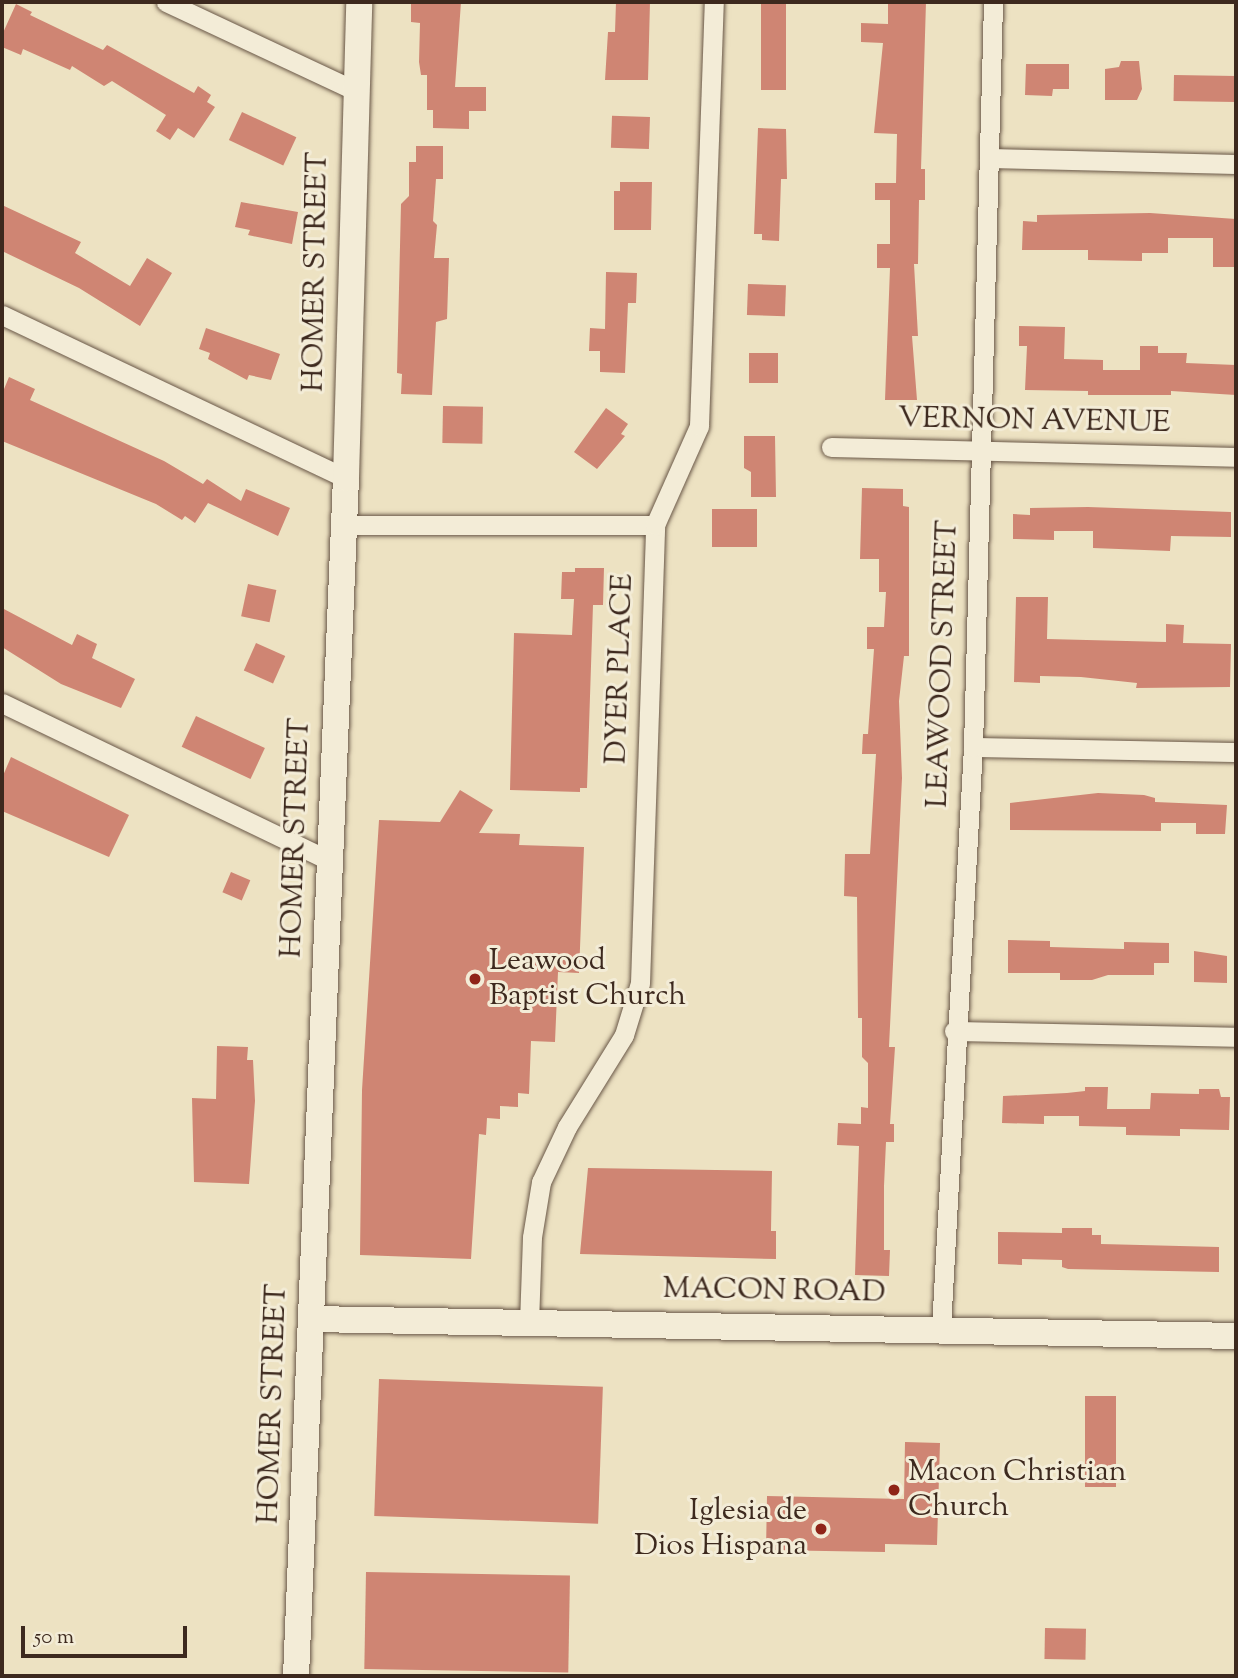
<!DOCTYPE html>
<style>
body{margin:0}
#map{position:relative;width:1238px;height:1678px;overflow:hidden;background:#ede2c2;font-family:"Sorts Mill Goudy",serif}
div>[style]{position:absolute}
.building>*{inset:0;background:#cf8573;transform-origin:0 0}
.roads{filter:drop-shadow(0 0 2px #695747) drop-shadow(0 0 2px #695747)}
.street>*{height:19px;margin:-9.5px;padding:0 9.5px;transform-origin:9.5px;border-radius:9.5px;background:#f3ecd7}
.secondary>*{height:26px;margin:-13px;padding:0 13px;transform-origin:13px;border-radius:13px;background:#f3ecd7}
.dots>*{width:19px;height:19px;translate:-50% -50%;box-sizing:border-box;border:4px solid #f3ecd7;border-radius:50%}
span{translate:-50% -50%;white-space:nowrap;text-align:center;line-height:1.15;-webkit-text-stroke:6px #f3ecd7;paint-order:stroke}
.street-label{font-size:30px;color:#3d291e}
.poi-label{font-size:30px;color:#3d291e}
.left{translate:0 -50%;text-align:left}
.right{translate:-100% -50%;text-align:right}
.frame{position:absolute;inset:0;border:4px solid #3d291e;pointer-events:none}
.scale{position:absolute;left:21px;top:1626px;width:166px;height:32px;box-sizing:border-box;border:4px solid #3d291e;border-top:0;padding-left:9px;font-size:21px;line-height:24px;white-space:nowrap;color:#3d291e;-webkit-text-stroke:5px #f3ecd7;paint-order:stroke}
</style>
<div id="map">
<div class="building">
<div style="clip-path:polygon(411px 2px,461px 2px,455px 87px,486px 87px,486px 111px,469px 111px,469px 129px,433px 128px,433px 110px,427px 110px,427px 75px,421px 75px,419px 62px,420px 23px,411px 22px)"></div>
<div style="clip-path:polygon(616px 2px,650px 2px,648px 80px,605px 80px,608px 32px,615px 32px)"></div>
<div style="left:761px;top:2px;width:25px;height:88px"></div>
<div style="clip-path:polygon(888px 2px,926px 2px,921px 169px,925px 169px,925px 200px,919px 200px,918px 264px,914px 264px,918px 336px,912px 336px,917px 400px,885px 400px,890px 268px,877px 268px,877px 244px,890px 244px,890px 200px,875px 200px,875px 183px,896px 183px,897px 134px,874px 133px,883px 43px,861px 42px,861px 23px,888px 24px)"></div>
<div style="clip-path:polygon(16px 4px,32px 12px,30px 15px,103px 50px,107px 45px,194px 93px,198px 86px,211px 95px,207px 102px,215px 107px,194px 138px,178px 128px,170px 140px,156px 131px,166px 115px,112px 81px,104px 86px,72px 66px,70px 70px,23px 49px,21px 55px,2px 47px,2px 35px)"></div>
<div style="clip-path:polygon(1121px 61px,1139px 61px,1142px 89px,1137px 100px,1105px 100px,1105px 69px,1119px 67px)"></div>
<div style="clip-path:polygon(1026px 64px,1069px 64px,1069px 89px,1053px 89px,1052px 96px,1025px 95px)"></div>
<div style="left:1174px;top:75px;width:62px;height:26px;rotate:1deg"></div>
<div style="left:242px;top:112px;width:60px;height:31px;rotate:25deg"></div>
<div style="left:650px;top:117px;width:32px;height:38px;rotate:92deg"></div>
<div style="clip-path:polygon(758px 128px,786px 129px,787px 179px,781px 179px,779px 241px,762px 240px,762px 234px,754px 234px)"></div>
<div style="clip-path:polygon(416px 146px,443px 146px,443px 179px,436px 179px,433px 221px,437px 225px,434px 258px,449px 258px,447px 319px,436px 322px,432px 395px,401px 394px,402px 374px,397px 373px,401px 204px,409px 196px,409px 162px,416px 162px)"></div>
<div style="clip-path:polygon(620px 182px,652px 182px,651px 230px,614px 230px,614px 191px,620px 191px)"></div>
<div style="clip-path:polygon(241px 202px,298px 212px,292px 244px,248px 235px,250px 230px,235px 227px)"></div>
<div style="clip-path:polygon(2px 205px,81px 242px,75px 253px,130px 286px,147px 258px,172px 273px,140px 326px,79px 288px,2px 251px)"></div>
<div style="clip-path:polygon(1150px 213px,1236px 219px,1236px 267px,1213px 267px,1213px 238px,1168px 238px,1168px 253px,1142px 253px,1142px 261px,1088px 260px,1088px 250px,1022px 250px,1023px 221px,1037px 222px,1037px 215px)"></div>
<div style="clip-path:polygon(606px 272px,637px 273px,636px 303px,628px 303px,625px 373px,600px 372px,600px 351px,589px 351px,590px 328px,605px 329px)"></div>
<div style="left:748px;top:284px;width:38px;height:31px;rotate:2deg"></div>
<div style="clip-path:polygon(1019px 326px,1065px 327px,1064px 359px,1103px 360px,1103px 370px,1140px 370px,1140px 346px,1158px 346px,1158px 353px,1187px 353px,1186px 363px,1236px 365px,1236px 395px,1171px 391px,1171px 395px,1088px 395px,1088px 391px,1025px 390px,1027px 346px,1019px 346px)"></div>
<div style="clip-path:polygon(206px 328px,280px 354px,271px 380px,249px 375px,247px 380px,208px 359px,210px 353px,199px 349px)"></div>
<div style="left:749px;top:353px;width:29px;height:30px"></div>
<div style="clip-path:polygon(9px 377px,35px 389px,30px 400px,164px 461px,203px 484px,207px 479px,241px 501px,246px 489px,290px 508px,278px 536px,208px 503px,195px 523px,185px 516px,182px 520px,156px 504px,2px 441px,2px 394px)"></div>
<div style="left:443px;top:406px;width:40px;height:37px;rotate:1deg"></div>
<div style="clip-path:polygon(606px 408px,628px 424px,621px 434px,625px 436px,597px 469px,574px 452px)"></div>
<div style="clip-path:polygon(744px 436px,775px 436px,776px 497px,751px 497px,751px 472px,744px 468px)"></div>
<div style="clip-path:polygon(862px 488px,903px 489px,903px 506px,909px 507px,909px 656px,904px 656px,899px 701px,902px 778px,889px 1047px,895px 1047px,890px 1124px,894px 1124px,894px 1142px,886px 1142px,884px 1186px,884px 1250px,890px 1250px,889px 1276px,855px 1275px,859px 1146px,837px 1145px,838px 1123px,861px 1124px,861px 1107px,868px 1108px,868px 1063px,862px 1057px,862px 1018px,858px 1018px,857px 897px,844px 896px,845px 854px,870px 854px,876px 754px,862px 754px,863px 734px,868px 734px,874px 649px,867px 649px,867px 627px,884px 627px,886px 592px,879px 592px,879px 559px,860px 559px)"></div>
<div style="clip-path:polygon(1088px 507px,1231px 512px,1231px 537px,1171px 536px,1170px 551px,1093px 548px,1093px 531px,1054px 531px,1054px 540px,1013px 539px,1013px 514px,1030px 515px,1030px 508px)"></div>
<div style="left:712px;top:509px;width:45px;height:38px"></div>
<div style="clip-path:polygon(575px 568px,604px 568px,603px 605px,593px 605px,587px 788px,580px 788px,580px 792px,510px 790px,514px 633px,572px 635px,574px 599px,561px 599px,562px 572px,575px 572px)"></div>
<div style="left:248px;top:584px;width:29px;height:33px;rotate:12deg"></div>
<div style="clip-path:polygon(1016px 597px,1048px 597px,1047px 639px,1166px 642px,1166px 624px,1184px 625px,1183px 643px,1231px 644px,1230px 687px,1136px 688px,1137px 683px,1081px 677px,1040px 676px,1040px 683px,1014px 682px)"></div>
<div style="clip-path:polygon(2px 608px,72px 645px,77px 634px,97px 644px,92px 658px,135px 679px,121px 708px,61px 684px,2px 647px)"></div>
<div style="left:256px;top:643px;width:32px;height:30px;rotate:24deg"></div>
<div style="left:196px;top:716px;width:76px;height:34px;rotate:25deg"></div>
<div style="clip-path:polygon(11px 757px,129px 815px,109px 857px,2px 811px,2px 778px)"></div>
<div style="clip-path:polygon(460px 790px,493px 810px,479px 833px,520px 834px,519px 845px,584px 847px,579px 973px,558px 972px,555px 1042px,531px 1041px,529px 1094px,518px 1093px,518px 1107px,500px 1106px,500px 1119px,487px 1118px,486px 1135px,479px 1134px,471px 1259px,360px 1255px,362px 1090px,379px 820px,440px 822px)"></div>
<div style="clip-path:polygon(1098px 793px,1144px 795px,1155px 798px,1155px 802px,1227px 805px,1225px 834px,1196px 834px,1196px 823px,1161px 823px,1161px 831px,1010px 830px,1010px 803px)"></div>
<div style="left:231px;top:872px;width:21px;height:22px;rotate:23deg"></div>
<div style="clip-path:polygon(1008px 940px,1050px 941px,1050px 947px,1124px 949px,1124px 942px,1169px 943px,1169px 963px,1154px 963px,1154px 975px,1108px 975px,1092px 980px,1060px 980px,1060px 973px,1008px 973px)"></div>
<div style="clip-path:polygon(1194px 951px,1227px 956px,1227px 983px,1194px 982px)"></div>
<div style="clip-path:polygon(217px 1046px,248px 1047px,247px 1060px,253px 1060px,255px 1101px,249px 1184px,194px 1182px,192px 1098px,216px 1099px)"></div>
<div style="clip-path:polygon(1085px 1087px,1108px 1087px,1107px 1109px,1150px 1109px,1151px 1093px,1199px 1094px,1199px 1089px,1219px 1089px,1221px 1097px,1230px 1097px,1229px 1130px,1180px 1129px,1180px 1136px,1126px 1135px,1126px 1127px,1079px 1126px,1079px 1116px,1044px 1116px,1044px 1124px,1002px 1123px,1003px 1096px,1067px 1093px,1085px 1091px)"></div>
<div style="clip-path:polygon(588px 1168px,772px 1171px,771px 1231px,776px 1231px,776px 1259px,580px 1254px)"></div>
<div style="clip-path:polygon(1062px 1228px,1092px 1228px,1092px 1235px,1101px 1235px,1101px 1244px,1219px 1247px,1219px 1272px,1068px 1269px,1062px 1267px,1062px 1260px,1022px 1259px,1022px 1265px,998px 1264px,998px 1232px,1062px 1233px)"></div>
<div style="left:379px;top:1379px;width:224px;height:137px;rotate:2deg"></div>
<div style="left:1085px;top:1396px;width:31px;height:91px"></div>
<div style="clip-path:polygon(905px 1442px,940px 1443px,937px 1545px,885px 1544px,885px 1552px,766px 1550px,767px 1496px,904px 1499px)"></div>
<div style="left:366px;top:1572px;width:204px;height:97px;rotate:1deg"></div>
<div style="left:1045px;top:1628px;width:41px;height:31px;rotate:1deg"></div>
</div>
<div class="roads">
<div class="street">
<div style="left:166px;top:2px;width:208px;rotate:25.1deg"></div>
<div style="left:989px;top:158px;width:247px;rotate:1.4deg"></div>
<div style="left:2px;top:315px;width:381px;rotate:25.4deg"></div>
<div style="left:831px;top:447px;width:405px;rotate:1.4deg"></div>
<div style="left:342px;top:525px;width:313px"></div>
<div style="left:2px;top:703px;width:364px;rotate:25.7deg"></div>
<div style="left:973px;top:747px;width:263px;rotate:1.1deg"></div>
<div style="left:954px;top:1031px;width:282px;rotate:1.2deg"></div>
<div style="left:529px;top:1323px;width:86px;rotate:-88deg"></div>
<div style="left:532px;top:1237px;width:56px;rotate:-80.7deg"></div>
<div style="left:541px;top:1182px;width:61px;rotate:-64.7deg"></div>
<div style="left:567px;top:1127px;width:108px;rotate:-58.2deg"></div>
<div style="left:624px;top:1035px;width:54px;rotate:-72.9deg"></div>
<div style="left:640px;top:983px;width:458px;rotate:-88.1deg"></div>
<div style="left:655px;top:525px;width:108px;rotate:-66deg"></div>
<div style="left:699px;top:426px;width:424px;rotate:-88deg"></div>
<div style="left:941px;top:1328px;width:582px;rotate:-86.85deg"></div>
<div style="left:973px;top:747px;width:745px;rotate:-88.46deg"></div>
</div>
<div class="secondary">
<div style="left:311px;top:1319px;width:925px;rotate:1.05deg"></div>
<div style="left:296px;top:1676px;width:1199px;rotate:-87.61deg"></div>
<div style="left:346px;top:478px;width:476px;rotate:-88.4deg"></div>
</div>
</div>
<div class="dots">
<div style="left:475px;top:979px;background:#8f2418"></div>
<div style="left:894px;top:1490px;background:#8f2418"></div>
<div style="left:821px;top:1529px;background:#8f2418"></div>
</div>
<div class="street-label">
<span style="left:317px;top:272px;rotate:-89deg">HOMER STREET</span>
<span style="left:1034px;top:422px;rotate:1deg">VERNON AVENUE</span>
<span style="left:944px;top:664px;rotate:-88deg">LEAWOOD STREET</span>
<span style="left:621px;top:669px;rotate:-88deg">DYER PLACE</span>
<span style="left:297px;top:838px;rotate:-88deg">HOMER STREET</span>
<span style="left:774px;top:1292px;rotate:1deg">MACON ROAD</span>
<span style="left:274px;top:1404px;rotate:-88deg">HOMER STREET</span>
</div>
<div class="poi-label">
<span class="left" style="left:489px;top:979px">Leawood<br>Baptist Church</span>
<span class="left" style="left:908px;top:1490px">Macon Christian<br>Church</span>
<span class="right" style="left:807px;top:1529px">Iglesia de<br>Dios Hispana</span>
</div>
<div class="frame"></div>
<div class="scale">50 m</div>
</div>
